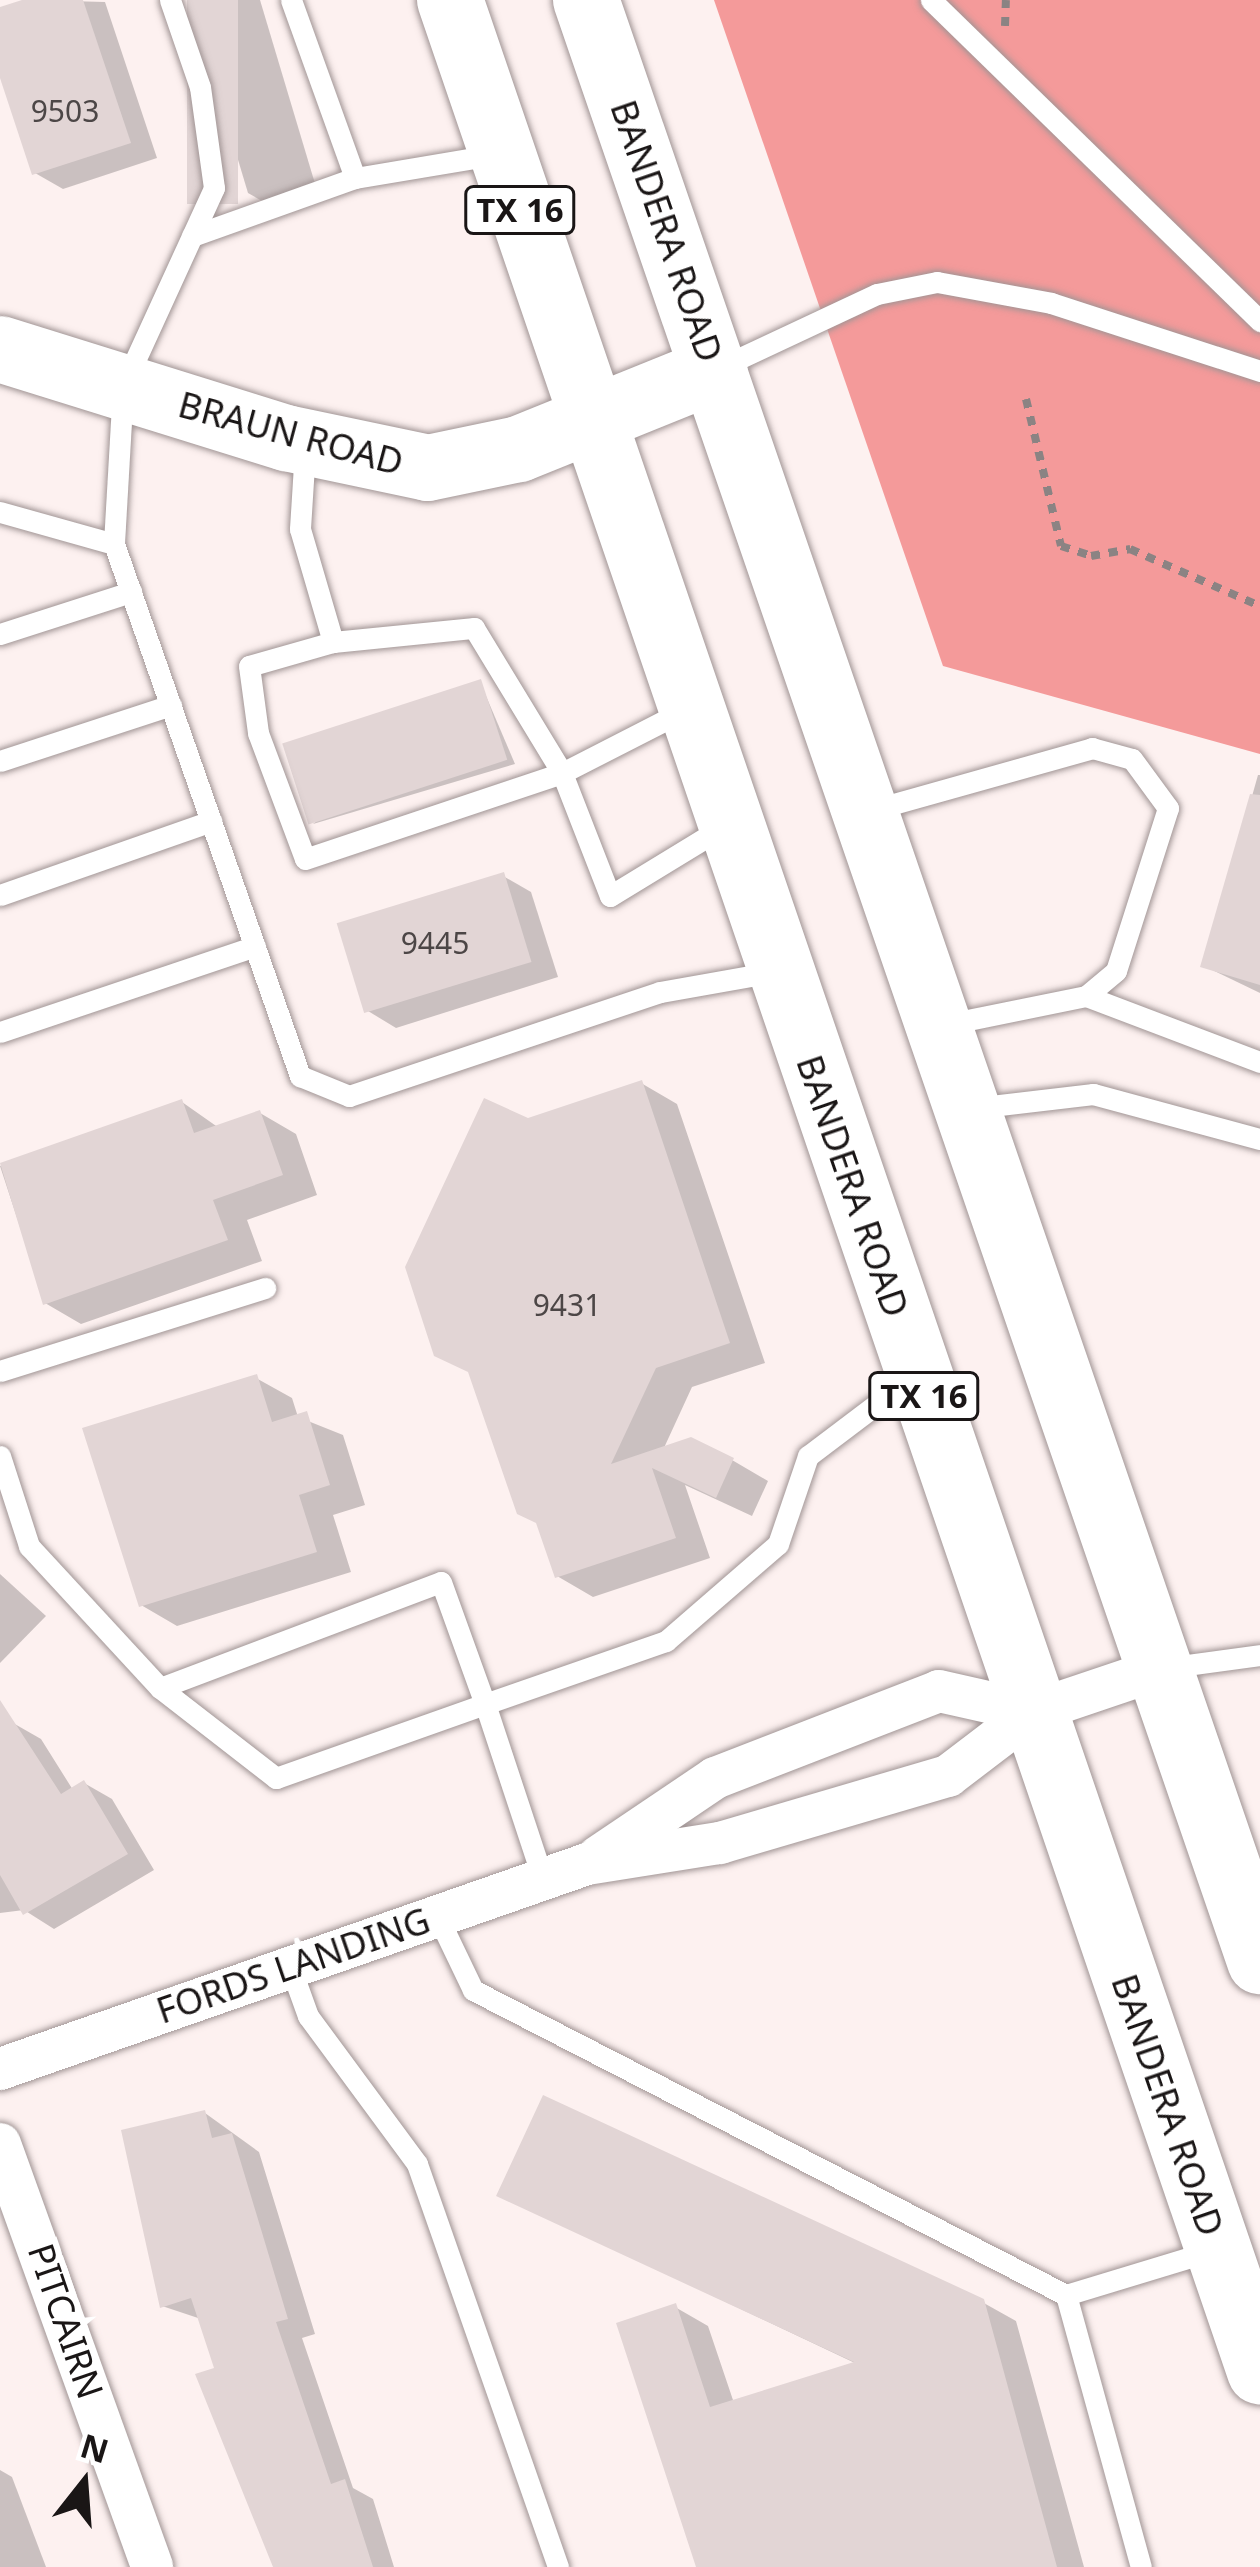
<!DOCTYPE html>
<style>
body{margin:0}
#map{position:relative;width:1260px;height:2567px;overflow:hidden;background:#fdf1f0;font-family:"Noto Sans",sans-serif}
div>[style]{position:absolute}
.forest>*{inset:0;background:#f49a9a}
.shadow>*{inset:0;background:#0003}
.building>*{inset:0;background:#e2d5d5;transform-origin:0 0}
.path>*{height:8px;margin-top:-4px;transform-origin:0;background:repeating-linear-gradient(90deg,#8b8383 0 9px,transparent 0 18px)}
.roads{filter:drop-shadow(0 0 3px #a19595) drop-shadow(0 0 3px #a19595)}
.lane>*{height:21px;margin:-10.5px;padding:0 10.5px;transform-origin:10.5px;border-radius:10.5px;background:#fff}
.street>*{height:42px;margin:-21px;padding:0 21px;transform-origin:21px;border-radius:21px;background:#fff}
.primary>*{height:66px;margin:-33px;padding:0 33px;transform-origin:33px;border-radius:33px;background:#fff}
span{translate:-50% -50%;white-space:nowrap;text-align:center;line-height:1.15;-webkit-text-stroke:12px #fff;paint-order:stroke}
.number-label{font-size:30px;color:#4c4646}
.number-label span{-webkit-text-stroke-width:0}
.shield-label span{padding:3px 9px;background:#fff;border:3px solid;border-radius:9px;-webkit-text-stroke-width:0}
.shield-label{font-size:33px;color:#1a1616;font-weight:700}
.street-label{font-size:36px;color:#1a1616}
.north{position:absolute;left:24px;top:2423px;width:120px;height:120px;-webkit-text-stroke:9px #fff;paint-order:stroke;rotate:17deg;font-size:33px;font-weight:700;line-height:48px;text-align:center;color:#1a1616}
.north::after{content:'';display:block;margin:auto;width:42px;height:54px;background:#1a1616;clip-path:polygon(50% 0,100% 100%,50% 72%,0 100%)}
</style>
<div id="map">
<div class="forest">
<div style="clip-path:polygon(714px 0,1260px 0,1260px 754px,943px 666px)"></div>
</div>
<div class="shadow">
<div style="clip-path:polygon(32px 0,105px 2px,157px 158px,63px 189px,35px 173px,0 69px,0 10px)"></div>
<div style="clip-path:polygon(190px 0,260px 0,319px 197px,276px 209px,248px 193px)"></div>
<div style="clip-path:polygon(480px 682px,515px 764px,313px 824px)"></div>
<div style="clip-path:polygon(1258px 775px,1260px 775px,1260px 993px,1204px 966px)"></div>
<div style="clip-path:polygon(503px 876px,531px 892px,558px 977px,396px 1028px,368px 1011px)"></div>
<div style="clip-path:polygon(641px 1083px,677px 1104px,765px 1363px,692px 1387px,663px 1450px,732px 1460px,768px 1481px,752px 1516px,685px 1485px,710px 1558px,593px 1597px,557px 1576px,527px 1121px)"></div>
<div style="clip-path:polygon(182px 1102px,219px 1128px,260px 1113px,296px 1134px,317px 1195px,247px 1220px,262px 1261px,81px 1324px,45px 1303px,0 1166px)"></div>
<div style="clip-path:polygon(256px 1378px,292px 1398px,298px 1417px,343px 1435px,365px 1505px,333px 1515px,351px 1572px,177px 1626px,141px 1605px)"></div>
<div style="clip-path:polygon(0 1574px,46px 1616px,0 1663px)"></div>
<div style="clip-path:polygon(13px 1723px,41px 1739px,73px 1790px,84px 1783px,112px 1799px,154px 1870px,54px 1929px,24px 1910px,0 1913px,0 1731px)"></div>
<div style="clip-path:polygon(205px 2113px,259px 2152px,315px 2334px,302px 2338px,353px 2488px,373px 2499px,394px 2567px,276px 2567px,201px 2319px,162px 2306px)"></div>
<div style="clip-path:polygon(500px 2195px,982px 2302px,1016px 2321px,1084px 2567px,702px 2567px,675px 2307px,708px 2326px,734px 2403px,857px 2364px)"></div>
<div style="clip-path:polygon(0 2470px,12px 2477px,46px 2567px,0 2567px)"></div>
</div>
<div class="building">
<div style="clip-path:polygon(22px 0,83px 0,131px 143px,32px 175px,0 78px,0 7px)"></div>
<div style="left:187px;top:0;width:51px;height:204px"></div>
<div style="left:481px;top:679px;width:85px;height:209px;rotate:72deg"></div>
<div style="clip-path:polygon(1250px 794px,1260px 795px,1260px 985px,1200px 967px)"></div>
<div style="left:504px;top:872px;width:94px;height:175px;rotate:73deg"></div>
<div style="clip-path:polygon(642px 1080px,730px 1343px,656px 1368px,611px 1464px,691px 1437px,734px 1458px,716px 1498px,652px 1468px,676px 1538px,555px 1578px,536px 1523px,517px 1514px,468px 1372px,434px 1356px,405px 1267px,484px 1098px,528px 1118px)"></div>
<div style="clip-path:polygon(182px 1099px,194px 1133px,260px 1110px,283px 1175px,213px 1200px,228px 1240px,43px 1305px,0 1163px)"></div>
<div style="clip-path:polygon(257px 1374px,272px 1422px,307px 1411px,330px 1485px,299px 1495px,317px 1552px,139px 1607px,82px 1428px)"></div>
<div style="clip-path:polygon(0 1700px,61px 1794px,84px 1780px,128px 1854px,23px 1915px,0 1875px)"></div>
<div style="clip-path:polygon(543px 2095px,984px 2299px,1057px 2567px,696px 2567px,616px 2323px,676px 2303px,710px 2407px,854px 2362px,496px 2196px)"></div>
<div style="clip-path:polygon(205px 2110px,212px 2138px,232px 2133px,288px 2319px,276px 2322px,331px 2484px,345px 2479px,373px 2567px,273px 2567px,195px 2374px,214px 2368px,191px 2298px,160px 2308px,121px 2130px)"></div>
</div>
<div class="path">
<div style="left:1005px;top:26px;width:26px;rotate:-88deg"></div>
<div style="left:1026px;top:399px;width:151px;rotate:76.6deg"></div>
<div style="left:1061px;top:546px;width:32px;rotate:18deg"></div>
<div style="left:1091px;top:556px;width:40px;rotate:-10deg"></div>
<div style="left:1130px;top:549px;width:142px;rotate:23.7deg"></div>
</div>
<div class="roads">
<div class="lane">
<div style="left:170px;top:0;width:92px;rotate:71deg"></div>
<div style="left:200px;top:87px;width:102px;rotate:82.1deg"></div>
<div style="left:214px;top:188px;width:219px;rotate:114.6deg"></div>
<div style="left:123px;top:387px;width:157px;rotate:93.3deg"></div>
<div style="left:114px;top:544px;width:564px;rotate:70.73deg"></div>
<div style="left:300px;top:1076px;width:53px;rotate:22.2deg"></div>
<div style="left:349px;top:1096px;width:328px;rotate:-18.5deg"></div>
<div style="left:660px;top:992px;width:115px;rotate:-10deg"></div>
<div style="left:291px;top:0;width:189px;rotate:70.2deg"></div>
<div style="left:355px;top:178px;width:140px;rotate:-9.5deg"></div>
<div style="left:931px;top:0;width:460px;rotate:44.3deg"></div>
<div style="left:192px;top:236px;width:173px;rotate:-19.6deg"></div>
<div style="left:721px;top:367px;width:172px;rotate:-25.1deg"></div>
<div style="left:877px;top:294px;width:61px;rotate:-11.3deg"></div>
<div style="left:937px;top:282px;width:116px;rotate:10.4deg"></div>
<div style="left:1051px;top:303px;width:220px;rotate:18deg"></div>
<div style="left:305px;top:449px;width:80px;rotate:93.6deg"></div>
<div style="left:300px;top:529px;width:118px;rotate:73.7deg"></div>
<div style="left:333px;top:642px;width:142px;rotate:-5.7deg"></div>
<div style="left:474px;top:628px;width:170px;rotate:58.7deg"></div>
<div style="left:562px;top:773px;width:138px;rotate:-27.1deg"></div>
<div style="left:0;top:512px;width:118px;rotate:15.7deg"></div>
<div style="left:0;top:634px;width:138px;rotate:-17.8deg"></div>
<div style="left:333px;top:642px;width:87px;rotate:164.1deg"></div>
<div style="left:249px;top:666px;width:68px;rotate:82.3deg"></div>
<div style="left:258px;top:733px;width:134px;rotate:69.5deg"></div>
<div style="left:305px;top:859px;width:271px;rotate:-18.5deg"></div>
<div style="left:562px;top:773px;width:132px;rotate:68.7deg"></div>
<div style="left:610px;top:896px;width:132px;rotate:-31.4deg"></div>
<div style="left:0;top:761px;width:180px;rotate:-18.1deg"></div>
<div style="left:872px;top:810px;width:229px;rotate:-15.7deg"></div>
<div style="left:1092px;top:748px;width:41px;rotate:15.4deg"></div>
<div style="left:1132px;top:759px;width:61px;rotate:53.7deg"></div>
<div style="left:1168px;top:808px;width:171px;rotate:107.7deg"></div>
<div style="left:1116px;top:971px;width:39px;rotate:140deg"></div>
<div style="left:1086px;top:996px;width:145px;rotate:168.5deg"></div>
<div style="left:0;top:895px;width:224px;rotate:-19.3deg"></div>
<div style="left:1086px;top:996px;width:186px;rotate:20.8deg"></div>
<div style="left:0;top:1032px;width:269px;rotate:-18.6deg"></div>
<div style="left:974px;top:1108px;width:120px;rotate:-6.7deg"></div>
<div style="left:1093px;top:1094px;width:173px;rotate:15.1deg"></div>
<div style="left:0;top:1371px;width:278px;rotate:-17.4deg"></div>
<div style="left:0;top:1456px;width:95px;rotate:72.1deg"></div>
<div style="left:29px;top:1546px;width:193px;rotate:47.3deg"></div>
<div style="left:160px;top:1688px;width:147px;rotate:37.8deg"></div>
<div style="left:276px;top:1778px;width:222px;rotate:-19.5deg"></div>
<div style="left:485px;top:1704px;width:184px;rotate:71.7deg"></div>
<div style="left:1165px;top:1668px;width:96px;rotate:-7.8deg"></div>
<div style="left:160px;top:1688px;width:300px;rotate:-20.7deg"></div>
<div style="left:441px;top:1582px;width:130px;rotate:70.2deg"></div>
<div style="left:485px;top:1704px;width:192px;rotate:-19.2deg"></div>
<div style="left:666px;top:1641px;width:148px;rotate:-40.9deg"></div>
<div style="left:778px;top:1544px;width:93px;rotate:-71.2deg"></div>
<div style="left:808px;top:1456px;width:129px;rotate:-37.1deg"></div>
<div style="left:437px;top:1915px;width:83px;rotate:64.4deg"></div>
<div style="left:473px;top:1990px;width:667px;rotate:27.22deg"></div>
<div style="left:1066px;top:2295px;width:152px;rotate:-16.9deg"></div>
<div style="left:290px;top:1966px;width:53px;rotate:70.2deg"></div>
<div style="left:308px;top:2016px;width:184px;rotate:53.6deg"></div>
<div style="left:417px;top:2164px;width:427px;rotate:70.7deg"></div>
<div style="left:1066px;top:2295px;width:282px;rotate:74.6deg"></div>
</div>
<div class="street">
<div style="left:598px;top:1857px;width:141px;rotate:-34deg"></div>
<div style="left:715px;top:1778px;width:240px;rotate:-21.2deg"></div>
<div style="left:939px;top:1691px;width:95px;rotate:12.7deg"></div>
<div style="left:0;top:2069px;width:622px;rotate:-19.25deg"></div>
<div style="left:587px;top:1864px;width:135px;rotate:-9deg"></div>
<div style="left:720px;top:1843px;width:238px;rotate:-16.4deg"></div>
<div style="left:948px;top:1776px;width:106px;rotate:-37.3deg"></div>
<div style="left:1032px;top:1712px;width:134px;rotate:-18.7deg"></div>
<div style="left:0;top:2144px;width:449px;rotate:70.2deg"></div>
</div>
<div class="primary">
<div style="left:450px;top:0;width:2506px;rotate:71.14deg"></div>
<div style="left:586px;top:0;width:2074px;rotate:71.03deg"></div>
<div style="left:0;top:349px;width:300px;rotate:17.3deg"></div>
<div style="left:286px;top:438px;width:145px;rotate:11.9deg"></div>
<div style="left:428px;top:468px;width:93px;rotate:-11.8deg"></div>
<div style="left:519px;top:449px;width:211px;rotate:-22deg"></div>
</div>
</div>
<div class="number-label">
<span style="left:65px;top:111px">9503</span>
<span style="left:435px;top:943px">9445</span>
<span style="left:567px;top:1305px">9431</span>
</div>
<div class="shield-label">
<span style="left:520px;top:210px">TX 16</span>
<span style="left:924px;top:1396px">TX 16</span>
</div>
<div class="street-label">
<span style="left:667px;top:231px;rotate:71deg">BANDERA ROAD</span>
<span style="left:291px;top:433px;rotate:15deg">BRAUN ROAD</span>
<span style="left:853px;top:1186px;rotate:71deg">BANDERA ROAD</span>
<span style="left:293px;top:1965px;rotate:-19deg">FORDS LANDING</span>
<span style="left:1168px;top:2105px;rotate:71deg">BANDERA ROAD</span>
<span style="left:66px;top:2321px;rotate:71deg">PITCAIRN</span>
</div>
<div class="north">N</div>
</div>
